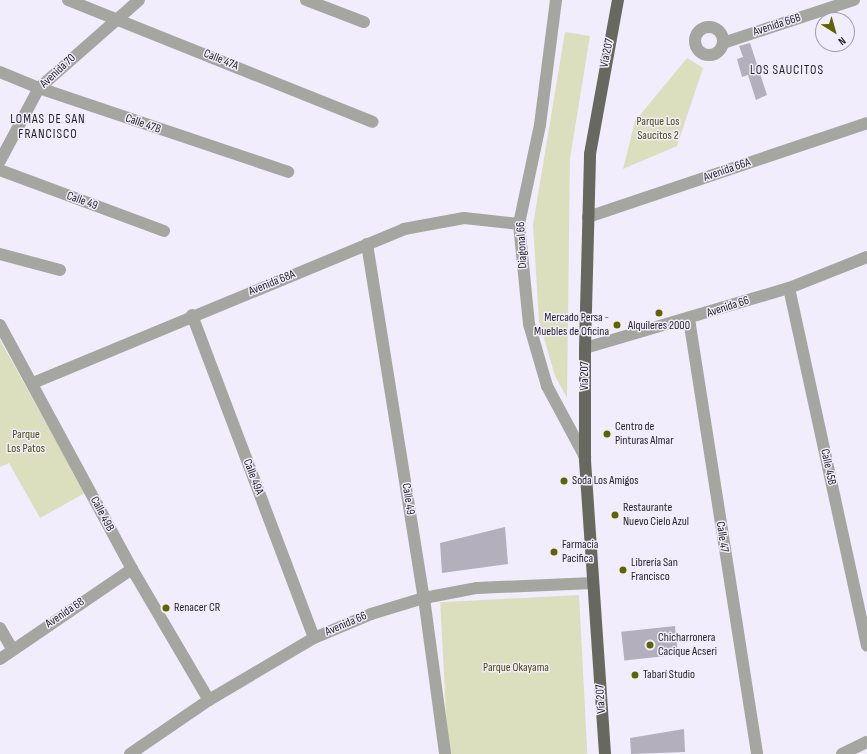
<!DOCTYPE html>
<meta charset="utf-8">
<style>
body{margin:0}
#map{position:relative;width:867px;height:754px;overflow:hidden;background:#f2edfc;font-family:"Sofia Sans Condensed",sans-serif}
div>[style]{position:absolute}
.green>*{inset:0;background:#dbdfbd;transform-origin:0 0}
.building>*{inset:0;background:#b4afbd;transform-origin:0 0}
.minor>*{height:12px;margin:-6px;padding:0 6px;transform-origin:6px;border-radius:6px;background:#a5a6a0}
.minor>.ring{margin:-6px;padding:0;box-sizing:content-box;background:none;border:12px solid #a5a6a0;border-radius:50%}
.major>*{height:12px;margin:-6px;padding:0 6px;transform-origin:6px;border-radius:6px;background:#67695e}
.dots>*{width:11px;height:11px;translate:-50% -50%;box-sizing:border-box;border:2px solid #f2edfc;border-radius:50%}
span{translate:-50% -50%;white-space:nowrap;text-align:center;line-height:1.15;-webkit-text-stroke:3px #f2edfc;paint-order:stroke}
.street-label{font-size:12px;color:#211f24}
.park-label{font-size:12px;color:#4a4d0d}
.poi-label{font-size:12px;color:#211f24}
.right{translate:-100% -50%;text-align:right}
.left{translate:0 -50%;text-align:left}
.neighbourhood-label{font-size:13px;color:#211f24;letter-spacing:1px}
.north{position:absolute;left:815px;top:12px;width:40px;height:40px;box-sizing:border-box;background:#f2edfc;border:1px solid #9e9ba6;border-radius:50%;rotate:143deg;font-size:11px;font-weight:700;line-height:16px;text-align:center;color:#211f24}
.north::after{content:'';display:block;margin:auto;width:14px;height:18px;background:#606400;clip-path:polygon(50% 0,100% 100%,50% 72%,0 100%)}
</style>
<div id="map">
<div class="green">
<div style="clip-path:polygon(565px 32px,590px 36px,570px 158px,567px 398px,555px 376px,539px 321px,533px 225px)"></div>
<div style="clip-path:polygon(687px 58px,703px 68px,677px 146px,623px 169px,635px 121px)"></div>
<div style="clip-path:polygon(0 340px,85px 493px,40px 518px,9px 463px,0 467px)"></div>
<div style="left:579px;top:595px;width:159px;height:139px;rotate:87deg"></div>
</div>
<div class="building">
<div style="clip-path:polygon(750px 43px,767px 95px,756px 100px,748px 75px,742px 77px,737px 59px,743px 57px,739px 46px)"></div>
<div style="clip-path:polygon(505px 527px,508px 564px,442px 573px,440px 543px)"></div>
<div style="left:675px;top:626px;width:29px;height:54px;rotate:84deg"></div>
<div style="clip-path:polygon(684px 729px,685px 752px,631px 754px,630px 738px)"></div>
</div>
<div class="minor">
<div style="left:68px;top:0;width:328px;rotate:21.8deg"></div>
<div style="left:306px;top:0;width:62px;rotate:20.8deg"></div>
<div style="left:556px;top:0;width:126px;rotate:97.3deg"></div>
<div style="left:540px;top:125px;width:101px;rotate:102deg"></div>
<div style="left:519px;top:224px;width:100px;rotate:84.3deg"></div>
<div style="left:529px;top:324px;width:65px;rotate:73.8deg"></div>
<div style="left:547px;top:386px;width:81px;rotate:61.8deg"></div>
<div class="ring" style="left:695px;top:27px;width:16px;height:16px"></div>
<div style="left:723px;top:43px;width:138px;rotate:-18.2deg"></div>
<div style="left:0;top:72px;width:42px;rotate:22.3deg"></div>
<div style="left:39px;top:88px;width:263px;rotate:18.6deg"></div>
<div style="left:0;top:161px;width:83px;rotate:-61.9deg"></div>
<div style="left:39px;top:88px;width:133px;rotate:-41.3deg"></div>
<div style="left:0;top:170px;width:175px;rotate:20.4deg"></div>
<div style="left:588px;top:217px;width:294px;rotate:-18.6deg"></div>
<div style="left:367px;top:244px;width:359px;rotate:80.9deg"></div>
<div style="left:424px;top:598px;width:157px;rotate:82.3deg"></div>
<div style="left:0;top:254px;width:62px;rotate:14.9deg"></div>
<div style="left:789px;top:288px;width:366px;rotate:77.7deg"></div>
<div style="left:192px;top:315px;width:345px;rotate:69.3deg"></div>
<div style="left:689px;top:319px;width:440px;rotate:81.1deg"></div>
<div style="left:0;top:325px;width:277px;rotate:61.6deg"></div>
<div style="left:132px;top:569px;width:152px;rotate:59.6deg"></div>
<div style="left:585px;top:348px;width:213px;rotate:-16.4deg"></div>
<div style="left:789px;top:288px;width:84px;rotate:-21.7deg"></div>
<div style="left:33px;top:383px;width:402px;rotate:-22.5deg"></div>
<div style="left:404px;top:229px;width:61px;rotate:-10.4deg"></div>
<div style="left:464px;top:218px;width:55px;rotate:6.2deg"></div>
<div style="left:0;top:628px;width:24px;rotate:60deg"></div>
<div style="left:0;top:659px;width:160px;rotate:-34.3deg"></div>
<div style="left:130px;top:754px;width:96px;rotate:-34.4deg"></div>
<div style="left:209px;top:700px;width:122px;rotate:-30.6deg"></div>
<div style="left:314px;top:638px;width:62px;rotate:-22.8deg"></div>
<div style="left:371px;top:614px;width:55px;rotate:-16.8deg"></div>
<div style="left:424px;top:598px;width:54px;rotate:-10.7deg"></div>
<div style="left:477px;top:588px;width:116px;rotate:-2.5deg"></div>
<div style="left:842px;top:754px;width:28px;rotate:-26deg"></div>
</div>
<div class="major">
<div style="left:605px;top:754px;width:298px;rotate:-93.9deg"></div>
<div style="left:585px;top:457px;width:109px;rotate:-90deg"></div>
<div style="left:585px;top:348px;width:194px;rotate:-88.5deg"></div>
<div style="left:590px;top:154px;width:157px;rotate:-79.7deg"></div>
</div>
<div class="dots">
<div style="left:659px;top:313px;background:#606400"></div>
<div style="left:617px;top:325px;background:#606400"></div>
<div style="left:607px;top:434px;background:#606400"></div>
<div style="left:564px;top:481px;background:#606400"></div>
<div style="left:615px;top:515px;background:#606400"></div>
<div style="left:554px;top:552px;background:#606400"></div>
<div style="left:623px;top:570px;background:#606400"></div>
<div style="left:166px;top:608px;background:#606400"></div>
<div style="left:650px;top:645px;background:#606400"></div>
<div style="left:635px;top:675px;background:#606400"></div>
</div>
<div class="street-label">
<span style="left:777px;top:25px;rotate:-18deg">Avenida 66B</span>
<span style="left:607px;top:53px;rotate:-79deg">Vía 207</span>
<span style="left:221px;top:60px;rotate:22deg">Calle 47A</span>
<span style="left:58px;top:71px;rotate:-43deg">Avenida 70</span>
<span style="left:143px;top:124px;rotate:19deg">Calle 47B</span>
<span style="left:727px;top:170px;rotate:-19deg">Avenida 66A</span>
<span style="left:82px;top:201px;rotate:20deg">Calle 49</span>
<span style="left:522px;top:245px;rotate:-93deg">Diagonal 66</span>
<span style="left:272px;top:283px;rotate:-22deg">Avenida 68A</span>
<span style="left:728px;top:307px;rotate:-18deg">Avenida 66</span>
<span style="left:585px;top:376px;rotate:-90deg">Vía 207</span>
<span style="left:828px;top:467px;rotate:78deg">Calle 45B</span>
<span style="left:253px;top:477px;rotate:69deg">Calle 49A</span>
<span style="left:408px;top:499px;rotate:81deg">Calle 49</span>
<span style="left:102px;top:514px;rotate:62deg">Calle 49B</span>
<span style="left:722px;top:537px;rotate:82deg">Calle 47</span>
<span style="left:65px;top:613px;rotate:-34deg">Avenida 68</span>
<span style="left:346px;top:624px;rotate:-23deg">Avenida 66</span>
<span style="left:601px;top:699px;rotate:-94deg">Vía 207</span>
</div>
<div class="park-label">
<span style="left:658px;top:129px">Parque Los<br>Saucitos 2</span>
<span style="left:26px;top:442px">Parque<br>Los Patos</span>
<span style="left:516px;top:668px">Parque Okayama</span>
</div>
<div class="poi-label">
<span class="right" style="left:609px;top:325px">Mercado Persa -<br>Muebles de Oficina</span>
<span style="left:659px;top:326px">Alquileres 2000</span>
<span class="left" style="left:615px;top:434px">Centro de<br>Pinturas Almar</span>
<span class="left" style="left:572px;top:481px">Soda Los Amigos</span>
<span class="left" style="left:623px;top:515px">Restaurante<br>Nuevo Cielo Azul</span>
<span class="left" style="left:562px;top:552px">Farmacia<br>Pacifica</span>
<span class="left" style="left:631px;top:570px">Librería San<br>Francisco</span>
<span class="left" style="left:174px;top:608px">Renacer CR</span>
<span class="left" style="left:658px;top:645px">Chicharronera<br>Cacique Acseri</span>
<span class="left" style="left:643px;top:675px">Tabarí Studio</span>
</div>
<div class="neighbourhood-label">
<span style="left:787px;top:70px">LOS SAUCITOS</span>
<span style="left:48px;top:127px">LOMAS DE SAN<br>FRANCISCO</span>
</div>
<div class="north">N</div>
</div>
